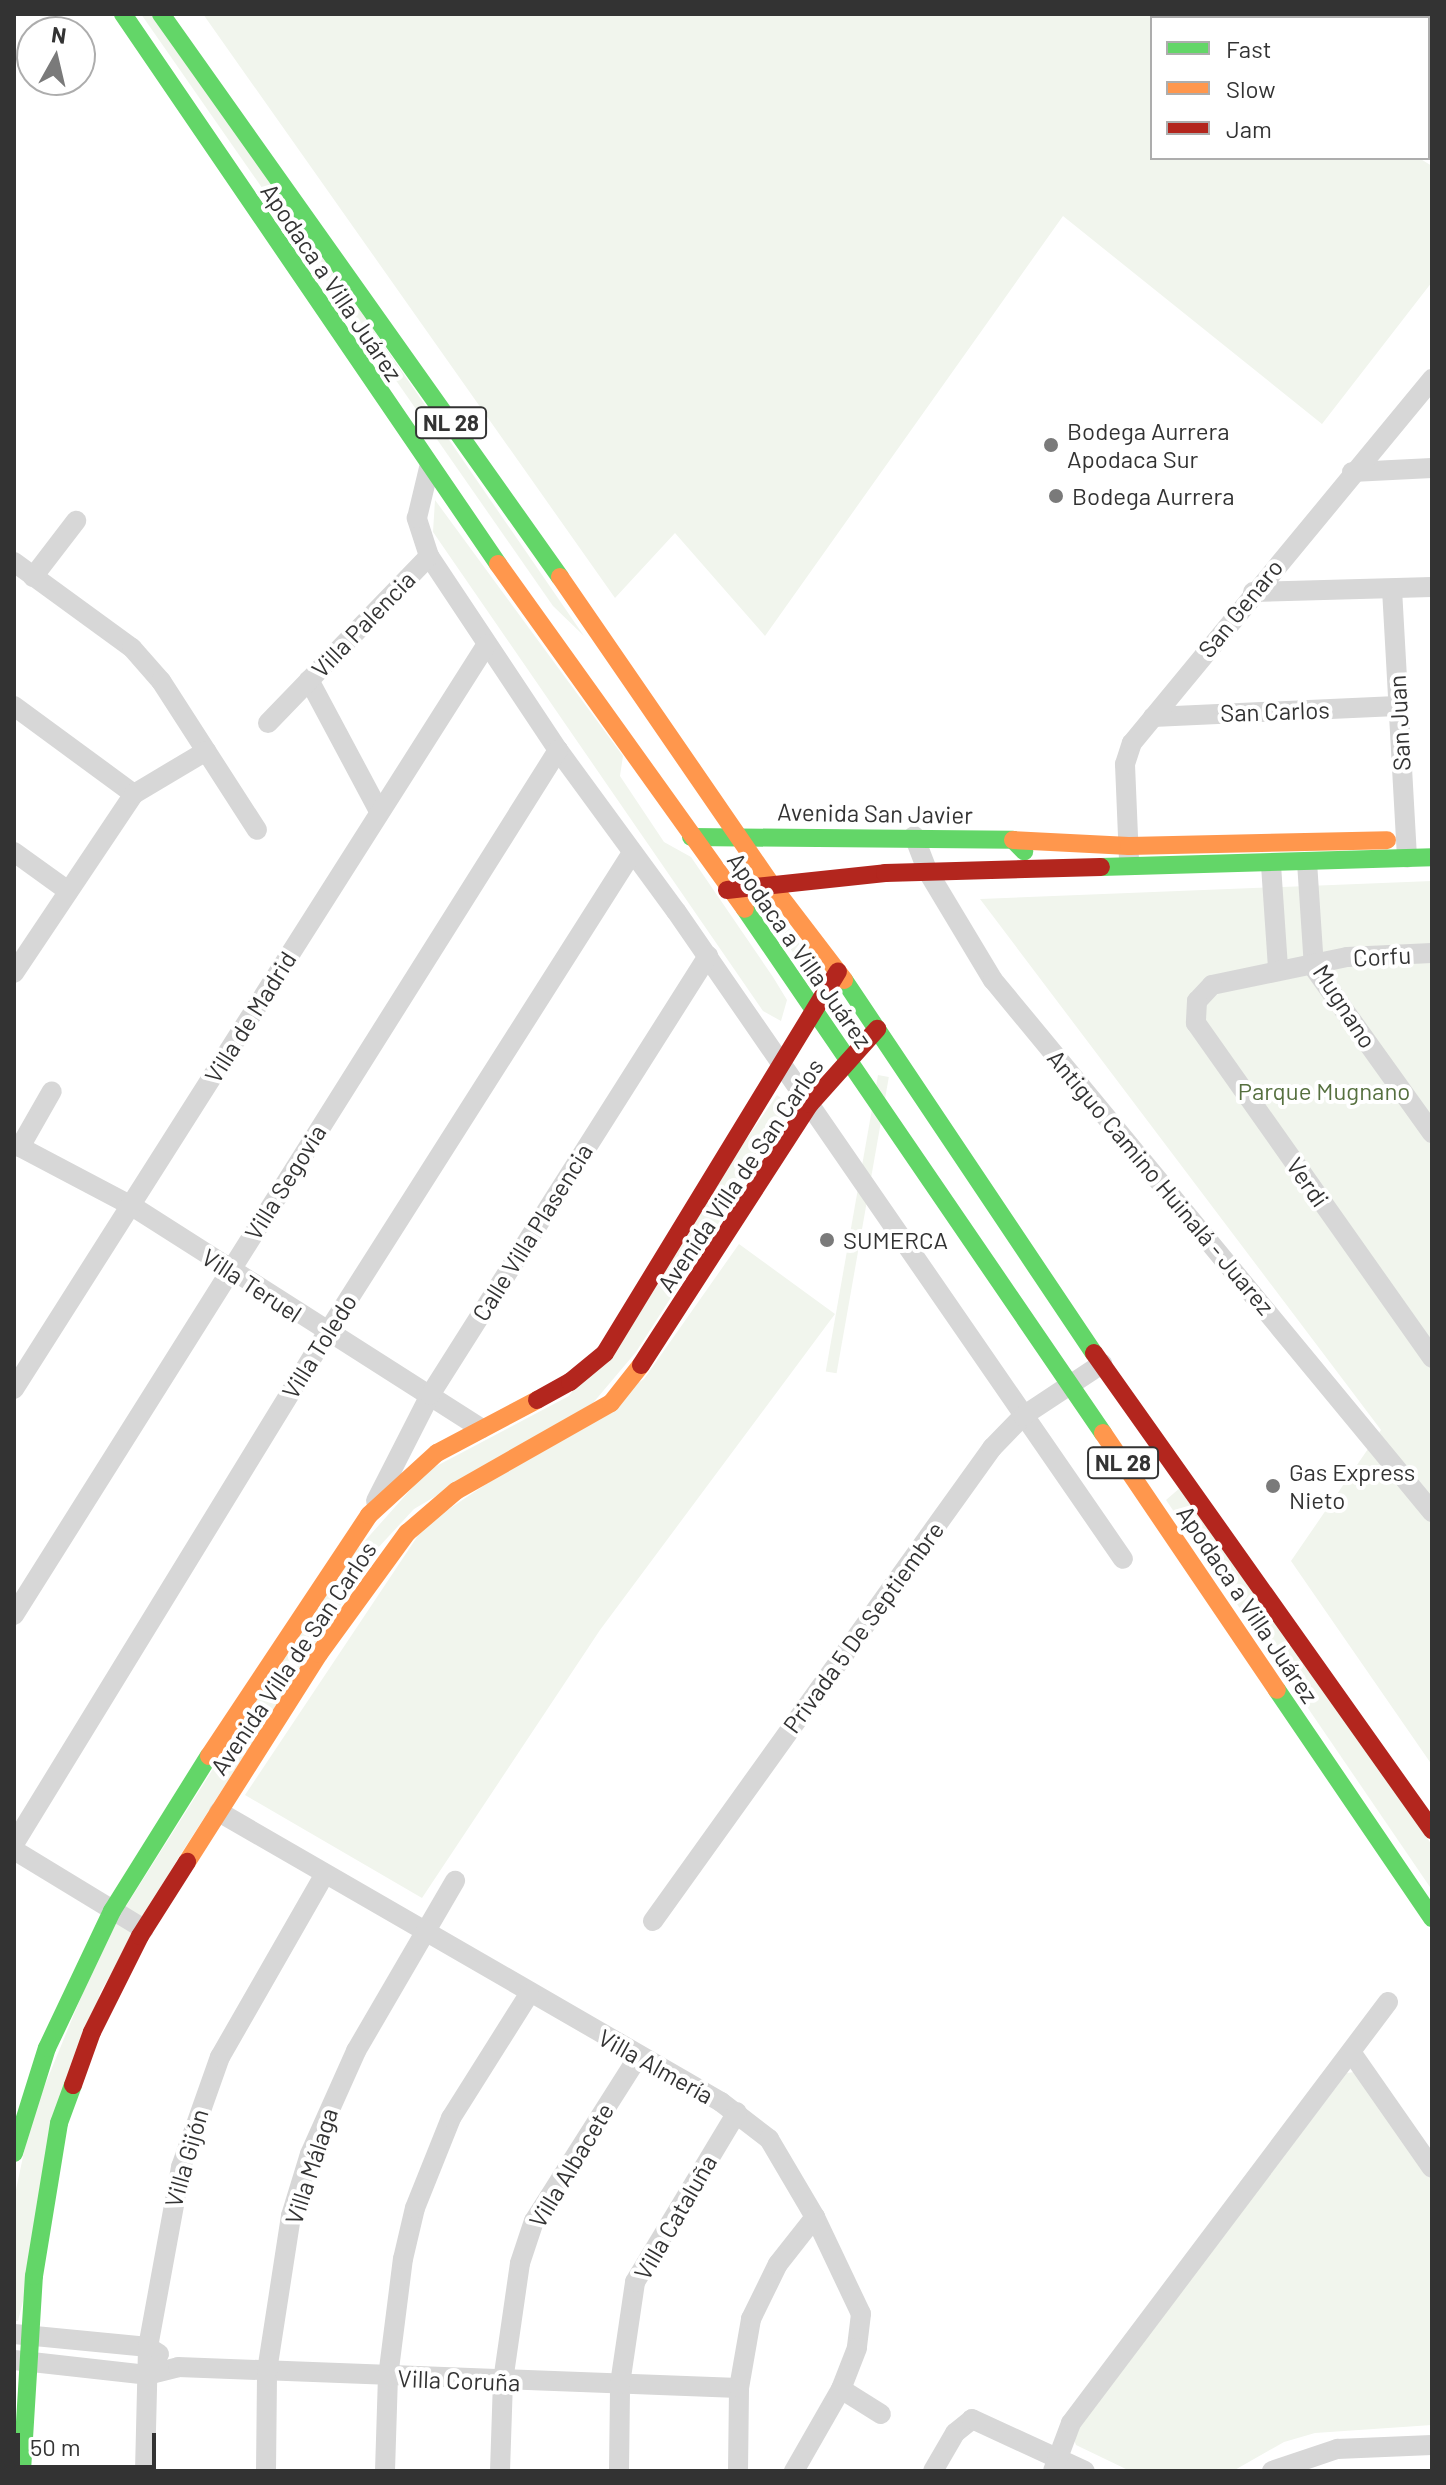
<!DOCTYPE html>
<meta charset="utf-8">
<style>
body{margin:0}
#map{position:relative;width:1446px;height:2485px;overflow:hidden;background:#fff;font-family:Barlow,sans-serif}
div>[style]{position:absolute}
.green>*{inset:0;background:#f1f5ed;transform-origin:0 0}
.street>*{height:20px;margin:-10px;padding:0 10px;transform-origin:10px;border-radius:10px;background:#d7d7d7}
.fast>*{height:18px;margin:-9px;padding:0 9px;transform-origin:9px;border-radius:9px;background:#63d668}
.slow>*{height:18px;margin:-9px;padding:0 9px;transform-origin:9px;border-radius:9px;background:#ff974d}
.jam>*{height:18px;margin:-9px;padding:0 9px;transform-origin:9px;border-radius:9px;background:#b3261e}
.dots>*{width:22px;height:22px;translate:-50% -50%;box-sizing:border-box;border:4px solid #fff;border-radius:50%}
span{translate:-50% -50%;white-space:nowrap;text-align:center;line-height:1.15;-webkit-text-stroke:8px #fff;paint-order:stroke}
.shield-label span{padding:2px 6px;background:#fff;border:2px solid;border-radius:6px;-webkit-text-stroke-width:0}
.shield-label{font-size:22px;color:#333;font-weight:700}
.street-label{font-size:24px;color:#333}
.poi-label{font-size:24px;color:#333}
.left{translate:0 -50%;text-align:left}
.park-label{font-size:24px;color:#56703f}
.frame{position:absolute;inset:0;border:16px solid #333;pointer-events:none}
.legend{position:absolute;left:1150px;top:16px;width:280px;height:144px;box-sizing:border-box;background:#fff;border:2px solid #adadad;margin:0;padding:10px 14px;list-style:none;font-size:24px;color:#333}
.legend li{display:flex;align-items:center;gap:16px;height:40px}
.legend b{width:40px;border:2px solid #adadad}
.north{position:absolute;left:16px;top:16px;width:80px;height:80px;box-sizing:border-box;background:#fff;border:2px solid #adadad;border-radius:50%;rotate:8deg;font-size:22px;font-weight:700;line-height:32px;text-align:center;color:#333}
.north::after{content:'';display:block;margin:auto;width:28px;height:36px;background:#7a7a7a;clip-path:polygon(50% 0,100% 100%,50% 72%,0 100%)}
.scale{position:absolute;left:16px;top:2433px;width:140px;height:36px;box-sizing:border-box;border:4px solid #333;border-top:0;padding-left:10px;font-size:24px;line-height:28px;white-space:nowrap;color:#333;-webkit-text-stroke:6px #fff;paint-order:stroke}
</style>
<div id="map">
<div class="green">
<div style="clip-path:polygon(141px 14px,156px 14px,584px 636px,553px 606px)"></div>
<div style="clip-path:polygon(203px 14px,1209px 14px,1213px 18px,1152px 18px,1152px 158px,1419px 158px,1432px 166px,1432px 282px,1322px 424px,1063px 216px,765px 636px,675px 533px,615px 598px)"></div>
<div style="clip-path:polygon(435px 500px,623px 756px,620px 776px,664px 842px,691px 857px,773px 977px,787px 1000px,781px 1021px,763px 1011px,433px 532px)"></div>
<div style="clip-path:polygon(1432px 881px,1432px 1765px,1291px 1561px,1381px 1430px,980px 899px)"></div>
<div style="clip-path:polygon(765px 893px,824px 980px,820px 989px,775px 928px)"></div>
<div style="left:878px;top:1075px;width:11px;height:301px;rotate:10deg"></div>
<div style="clip-path:polygon(777px 1095px,793px 1107px,636px 1352px,593px 1403px,414px 1509px,376px 1550px,177px 1860px,100px 1993px,18px 2321px,14px 2321px,14px 2199px,31px 2119px,104px 1941px,339px 1570px,427px 1471px,569px 1396px)"></div>
<div style="clip-path:polygon(739px 1244px,835px 1314px,600px 1630px,422px 1898px,245px 1795px,425px 1525px,644px 1379px)"></div>
<div style="clip-path:polygon(1181px 1487px,1432px 1845px,1432px 1890px,1166px 1500px)"></div>
<div style="clip-path:polygon(1354px 2072px,1432px 2179px,1432px 2425px,1315px 2433px,1284px 2442px,1233px 2471px,1130px 2471px,1076px 2445px,1072px 2434px,1347px 2073px)"></div>
</div>
<div class="street">
<div style="left:1352px;top:472px;width:80px;rotate:-2.9deg"></div>
<div style="left:429px;top:556px;width:233px;rotate:56.4deg"></div>
<div style="left:558px;top:750px;width:200px;rotate:53.8deg"></div>
<div style="left:676px;top:911px;width:787px;rotate:55.4deg"></div>
<div style="left:14px;top:562px;width:146px;rotate:36.1deg"></div>
<div style="left:132px;top:648px;width:44px;rotate:48.7deg"></div>
<div style="left:161px;top:681px;width:177px;rotate:57.2deg"></div>
<div style="left:33px;top:577px;width:71px;rotate:-52.5deg"></div>
<div style="left:1392px;top:589px;width:269px;rotate:86.8deg"></div>
<div style="left:1253px;top:592px;width:179px;rotate:-1.6deg"></div>
<div style="left:309px;top:680px;width:149px;rotate:61.9deg"></div>
<div style="left:14px;top:706px;width:149px;rotate:36.3deg"></div>
<div style="left:1153px;top:717px;width:244px;rotate:-2.6deg"></div>
<div style="left:268px;top:723px;width:232px;rotate:-46deg"></div>
<div style="left:429px;top:556px;width:40px;rotate:-108deg"></div>
<div style="left:417px;top:518px;width:51px;rotate:-76.5deg"></div>
<div style="left:914px;top:836px;width:39px;rotate:69deg"></div>
<div style="left:928px;top:872px;width:126px;rotate:59deg"></div>
<div style="left:993px;top:980px;width:690px;rotate:50.47deg"></div>
<div style="left:14px;top:852px;width:67px;rotate:35.8deg"></div>
<div style="left:1129px;top:860px;width:96px;rotate:-92.4deg"></div>
<div style="left:1125px;top:764px;width:22px;rotate:-72deg"></div>
<div style="left:1132px;top:743px;width:472px;rotate:-50.5deg"></div>
<div style="left:1307px;top:862px;width:106px;rotate:86.2deg"></div>
<div style="left:1314px;top:968px;width:203px;rotate:54.4deg"></div>
<div style="left:1271px;top:865px;width:103px;rotate:86.1deg"></div>
<div style="left:1432px;top:953px;width:85px;rotate:177.3deg"></div>
<div style="left:1347px;top:957px;width:138px;rotate:168.3deg"></div>
<div style="left:1212px;top:985px;width:22px;rotate:133deg"></div>
<div style="left:1197px;top:1001px;width:22px;rotate:93deg"></div>
<div style="left:1196px;top:1023px;width:410px;rotate:54.8deg"></div>
<div style="left:14px;top:973px;width:216px;rotate:-56.2deg"></div>
<div style="left:134px;top:794px;width:84px;rotate:-30.8deg"></div>
<div style="left:20px;top:1147px;width:127px;rotate:27.8deg"></div>
<div style="left:132px;top:1206px;width:414px;rotate:32.5deg"></div>
<div style="left:20px;top:1147px;width:64px;rotate:-60.3deg"></div>
<div style="left:14px;top:1389px;width:882px;rotate:-57.59deg"></div>
<div style="left:376px;top:1501px;width:119px;rotate:-63deg"></div>
<div style="left:430px;top:1395px;width:520px;rotate:-57.66deg"></div>
<div style="left:14px;top:1615px;width:1022px;rotate:-57.83deg"></div>
<div style="left:219px;top:1812px;width:580px;rotate:30.01deg"></div>
<div style="left:721px;top:2102px;width:61px;rotate:37.6deg"></div>
<div style="left:769px;top:2139px;width:91px;rotate:59.5deg"></div>
<div style="left:815px;top:2217px;width:107px;rotate:64.6deg"></div>
<div style="left:861px;top:2314px;width:34px;rotate:97deg"></div>
<div style="left:857px;top:2348px;width:44px;rotate:111.3deg"></div>
<div style="left:841px;top:2389px;width:95px;rotate:119.8deg"></div>
<div style="left:14px;top:1844px;width:599px;rotate:-58.51deg"></div>
<div style="left:327px;top:1333px;width:569px;rotate:-57.57deg"></div>
<div style="left:14px;top:1850px;width:152px;rotate:31.3deg"></div>
<div style="left:653px;top:1921px;width:582px;rotate:-54.37deg"></div>
<div style="left:992px;top:1448px;width:45px;rotate:-45.9deg"></div>
<div style="left:1023px;top:1416px;width:95px;rotate:-33.4deg"></div>
<div style="left:1351px;top:2052px;width:141px;rotate:55.1deg"></div>
<div style="left:14px;top:2334px;width:135px;rotate:5.5deg"></div>
<div style="left:148px;top:2347px;width:13px;rotate:32deg"></div>
<div style="left:14px;top:2360px;width:134px;rotate:6.4deg"></div>
<div style="left:147px;top:2375px;width:32px;rotate:-14deg"></div>
<div style="left:178px;top:2367px;width:561px;rotate:2.14deg"></div>
<div style="left:841px;top:2389px;width:47px;rotate:32deg"></div>
<div style="left:145px;top:2471px;width:124px;rotate:-88.6deg"></div>
<div style="left:148px;top:2347px;width:183px;rotate:-79.6deg"></div>
<div style="left:181px;top:2167px;width:117px;rotate:-70.5deg"></div>
<div style="left:220px;top:2057px;width:211px;rotate:-60.2deg"></div>
<div style="left:266px;top:2471px;width:100px;rotate:-89.4deg"></div>
<div style="left:267px;top:2371px;width:157px;rotate:-81.2deg"></div>
<div style="left:291px;top:2216px;width:65px;rotate:-73deg"></div>
<div style="left:310px;top:2154px;width:113px;rotate:-65.9deg"></div>
<div style="left:356px;top:2051px;width:197px;rotate:-59.8deg"></div>
<div style="left:385px;top:2471px;width:94px;rotate:-88.2deg"></div>
<div style="left:388px;top:2377px;width:119px;rotate:-82.8deg"></div>
<div style="left:403px;top:2259px;width:52px;rotate:-76.8deg"></div>
<div style="left:415px;top:2208px;width:97px;rotate:-68.2deg"></div>
<div style="left:451px;top:2118px;width:146px;rotate:-57.8deg"></div>
<div style="left:500px;top:2471px;width:90px;rotate:-88.1deg"></div>
<div style="left:503px;top:2381px;width:119px;rotate:-81.8deg"></div>
<div style="left:520px;top:2263px;width:44px;rotate:-71.6deg"></div>
<div style="left:534px;top:2221px;width:194px;rotate:-57.6deg"></div>
<div style="left:619px;top:2471px;width:87px;rotate:-89.3deg"></div>
<div style="left:620px;top:2384px;width:103px;rotate:-81.6deg"></div>
<div style="left:635px;top:2282px;width:198px;rotate:-59deg"></div>
<div style="left:738px;top:2471px;width:83px;rotate:-89.3deg"></div>
<div style="left:739px;top:2388px;width:70px;rotate:-80.1deg"></div>
<div style="left:751px;top:2319px;width:61px;rotate:-63.9deg"></div>
<div style="left:778px;top:2264px;width:60px;rotate:-51.8deg"></div>
<div style="left:933px;top:2471px;width:44px;rotate:-59.9deg"></div>
<div style="left:955px;top:2433px;width:22px;rotate:-39deg"></div>
<div style="left:972px;top:2419px;width:124px;rotate:24.7deg"></div>
<div style="left:1053px;top:2471px;width:51px;rotate:-69.4deg"></div>
<div style="left:1071px;top:2423px;width:527px;rotate:-53.02deg"></div>
<div style="left:1272px;top:2471px;width:69px;rotate:-18.7deg"></div>
<div style="left:1337px;top:2449px;width:95px;rotate:-2.4deg"></div>
</div>
<div class="fast">
<div style="left:123px;top:14px;width:666px;rotate:55.71deg"></div>
<div style="left:161px;top:14px;width:690px;rotate:54.67deg"></div>
<div style="left:691px;top:837px;width:322px;rotate:0.5deg"></div>
<div style="left:1013px;top:840px;width:16px;rotate:45deg"></div>
<div style="left:1101px;top:867px;width:331px;rotate:-1.7deg"></div>
<div style="left:745px;top:909px;width:635px;rotate:55.66deg"></div>
<div style="left:844px;top:980px;width:449px;rotate:56.2deg"></div>
<div style="left:1277px;top:1690px;width:276px;rotate:55.8deg"></div>
<div style="left:14px;top:2153px;width:110px;rotate:-72.6deg"></div>
<div style="left:47px;top:2048px;width:152px;rotate:-64.6deg"></div>
<div style="left:112px;top:1911px;width:183px;rotate:-58deg"></div>
<div style="left:22px;top:2471px;width:195px;rotate:-86.5deg"></div>
<div style="left:34px;top:2276px;width:155px;rotate:-80.7deg"></div>
<div style="left:59px;top:2123px;width:40px;rotate:-69.8deg"></div>
</div>
<div class="slow">
<div style="left:498px;top:564px;width:424px;rotate:54.4deg"></div>
<div style="left:560px;top:577px;width:376px;rotate:55.5deg"></div>
<div style="left:773px;top:887px;width:117px;rotate:52.6deg"></div>
<div style="left:1013px;top:840px;width:116px;rotate:3deg"></div>
<div style="left:1129px;top:846px;width:258px;rotate:-1.3deg"></div>
<div style="left:1103px;top:1433px;width:310px;rotate:55.9deg"></div>
<div style="left:209px;top:1756px;width:289px;rotate:-56.4deg"></div>
<div style="left:369px;top:1515px;width:92px;rotate:-42.4deg"></div>
<div style="left:437px;top:1453px;width:113px;rotate:-27.9deg"></div>
<div style="left:187px;top:1862px;width:246px;rotate:-57.6deg"></div>
<div style="left:319px;top:1654px;width:150px;rotate:-54deg"></div>
<div style="left:407px;top:1533px;width:65px;rotate:-40.6deg"></div>
<div style="left:456px;top:1491px;width:178px;rotate:-29.6deg"></div>
<div style="left:611px;top:1403px;width:48px;rotate:-51.7deg"></div>
</div>
<div class="jam">
<div style="left:727px;top:890px;width:159px;rotate:-6.1deg"></div>
<div style="left:885px;top:873px;width:216px;rotate:-1.6deg"></div>
<div style="left:1094px;top:1353px;width:585px;rotate:54.68deg"></div>
<div style="left:641px;top:1365px;width:311px;rotate:-57.1deg"></div>
<div style="left:810px;top:1104px;width:101px;rotate:-48.2deg"></div>
<div style="left:537px;top:1400px;width:38px;rotate:-29deg"></div>
<div style="left:570px;top:1382px;width:45px;rotate:-39.6deg"></div>
<div style="left:605px;top:1353px;width:447px;rotate:-58.6deg"></div>
<div style="left:73px;top:2085px;width:56px;rotate:-70.3deg"></div>
<div style="left:92px;top:2032px;width:107px;rotate:-63.4deg"></div>
<div style="left:140px;top:1936px;width:88px;rotate:-57.6deg"></div>
</div>
<div class="dots">
<div style="left:1051px;top:445px;background:#7a7a7a"></div>
<div style="left:1056px;top:496px;background:#7a7a7a"></div>
<div style="left:827px;top:1240px;background:#7a7a7a"></div>
<div style="left:1273px;top:1486px;background:#7a7a7a"></div>
</div>
<div class="shield-label">
<span style="left:451px;top:423px">NL 28</span>
<span style="left:1123px;top:1463px">NL 28</span>
</div>
<div class="street-label">
<span style="left:332px;top:282px;rotate:56deg">Apodaca a Villa Juárez</span>
<span style="left:1240px;top:608px;rotate:-51deg">San Genaro</span>
<span style="left:363px;top:624px;rotate:-46deg">Villa Palencia</span>
<span style="left:1275px;top:711px;rotate:-2deg">San Carlos</span>
<span style="left:1399px;top:723px;rotate:-93deg">San Juan</span>
<span style="left:875px;top:813px;rotate:1deg">Avenida San Javier</span>
<span style="left:800px;top:950px;rotate:55deg">Apodaca a Villa Juárez</span>
<span style="left:1382px;top:956px;rotate:-3deg">Corfu</span>
<span style="left:1345px;top:1006px;rotate:57deg">Mugnano</span>
<span style="left:250px;top:1017px;rotate:-58deg">Villa de Madrid</span>
<span style="left:740px;top:1175px;rotate:-56deg">Avenida Villa de San Carlos</span>
<span style="left:285px;top:1182px;rotate:-58deg">Villa Segovia</span>
<span style="left:1161px;top:1182px;rotate:50deg">Antiguo Camino Huinalá - Juarez</span>
<span style="left:1308px;top:1182px;rotate:55deg">Verdi</span>
<span style="left:532px;top:1232px;rotate:-58deg">Calle Villa Plasencia</span>
<span style="left:252px;top:1285px;rotate:33deg">Villa Teruel</span>
<span style="left:319px;top:1346px;rotate:-58deg">Villa Toledo</span>
<span style="left:1248px;top:1604px;rotate:56deg">Apodaca a Villa Juárez</span>
<span style="left:863px;top:1627px;rotate:-54deg">Privada 5 De Septiembre</span>
<span style="left:293px;top:1658px;rotate:-56deg">Avenida Villa de San Carlos</span>
<span style="left:656px;top:2066px;rotate:29deg">Villa Almería</span>
<span style="left:186px;top:2158px;rotate:-74deg">Villa Gijón</span>
<span style="left:571px;top:2165px;rotate:-59deg">Villa Albacete</span>
<span style="left:311px;top:2166px;rotate:-72deg">Villa Málaga</span>
<span style="left:675px;top:2217px;rotate:-60deg">Villa Cataluña</span>
<span style="left:459px;top:2380px;rotate:2deg">Villa Coruña</span>
</div>
<div class="poi-label">
<span class="left" style="left:1067px;top:445px">Bodega Aurrera<br>Apodaca Sur</span>
<span class="left" style="left:1072px;top:496px">Bodega Aurrera</span>
<span class="left" style="left:843px;top:1240px">SUMERCA</span>
<span class="left" style="left:1289px;top:1486px">Gas Express<br>Nieto</span>
</div>
<div class="park-label">
<span style="left:1324px;top:1091px">Parque Mugnano</span>
</div>
<div class="frame"></div>
<ul class="legend">
<li><b style="height:10px;background:#63d668"></b>Fast</li>
<li><b style="height:10px;background:#ff974d"></b>Slow</li>
<li><b style="height:10px;background:#b3261e"></b>Jam</li>
</ul>
<div class="north">N</div>
<div class="scale">50 m</div>
</div>
